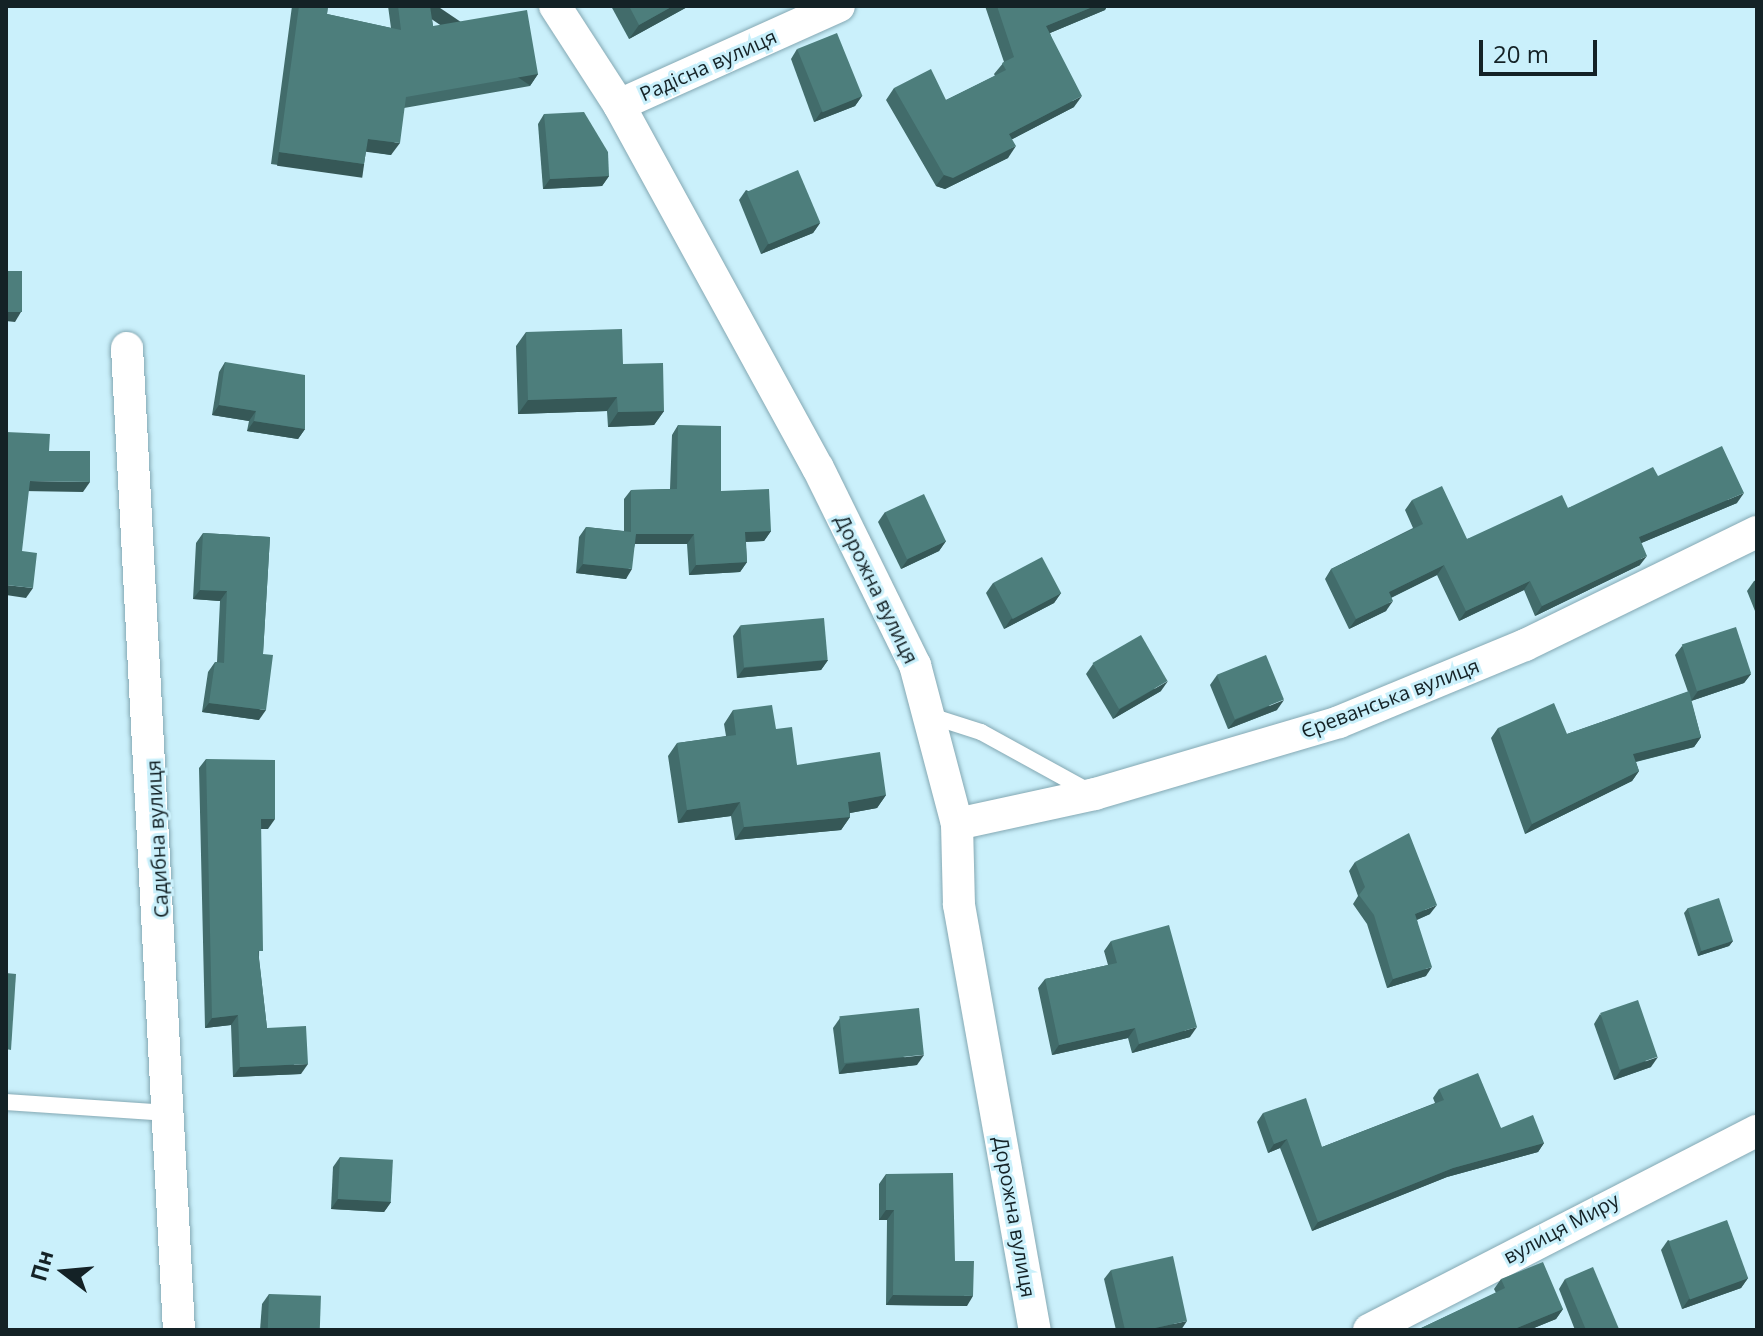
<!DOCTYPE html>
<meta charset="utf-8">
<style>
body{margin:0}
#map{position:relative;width:1763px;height:1336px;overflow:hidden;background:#caf0fb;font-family:"Open Sans",sans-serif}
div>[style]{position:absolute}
.roads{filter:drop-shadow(0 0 2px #84a8b3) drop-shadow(0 0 2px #84a8b3)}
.lane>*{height:16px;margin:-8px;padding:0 8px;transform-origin:8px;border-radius:8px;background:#fff}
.street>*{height:32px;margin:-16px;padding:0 16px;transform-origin:16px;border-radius:16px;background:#fff}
.wall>*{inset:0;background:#426c6b}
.shaded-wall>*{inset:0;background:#365857;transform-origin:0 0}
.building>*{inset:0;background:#4d7e7c;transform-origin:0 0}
span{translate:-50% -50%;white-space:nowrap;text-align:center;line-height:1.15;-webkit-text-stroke:6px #caf0fb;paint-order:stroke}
.street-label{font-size:20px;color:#142226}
.frame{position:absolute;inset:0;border:8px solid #142226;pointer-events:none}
.north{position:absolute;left:24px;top:1232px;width:80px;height:80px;-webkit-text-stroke:6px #caf0fb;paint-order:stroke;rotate:286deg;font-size:22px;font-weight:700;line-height:32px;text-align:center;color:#142226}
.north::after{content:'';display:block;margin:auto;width:28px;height:36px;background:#142226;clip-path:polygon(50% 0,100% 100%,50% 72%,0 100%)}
.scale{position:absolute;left:1479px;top:40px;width:118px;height:36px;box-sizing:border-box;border:4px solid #142226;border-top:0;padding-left:10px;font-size:24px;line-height:28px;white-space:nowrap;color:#142226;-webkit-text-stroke:6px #caf0fb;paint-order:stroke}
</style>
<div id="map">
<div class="roads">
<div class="lane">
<div style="left:928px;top:715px;width:56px;rotate:17.8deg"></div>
<div style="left:981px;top:732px;width:124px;rotate:28.8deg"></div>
<div style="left:6px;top:1102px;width:162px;rotate:3.9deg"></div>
</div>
<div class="street">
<div style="left:555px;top:6px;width:118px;rotate:57.1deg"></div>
<div style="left:619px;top:105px;width:414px;rotate:61.3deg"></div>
<div style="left:818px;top:468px;width:220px;rotate:63.8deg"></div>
<div style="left:915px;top:665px;width:164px;rotate:75.2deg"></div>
<div style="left:957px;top:824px;width:81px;rotate:88.6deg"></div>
<div style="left:959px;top:905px;width:432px;rotate:79.9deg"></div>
<div style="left:619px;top:105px;width:241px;rotate:-24.2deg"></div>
<div style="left:127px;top:348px;width:983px;rotate:86.97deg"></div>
<div style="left:957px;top:824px;width:141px;rotate:-12.3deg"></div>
<div style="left:1095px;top:794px;width:254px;rotate:-16.4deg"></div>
<div style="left:1339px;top:722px;width:201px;rotate:-22.5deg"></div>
<div style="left:1525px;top:645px;width:258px;rotate:-26deg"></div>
<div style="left:1369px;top:1330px;width:436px;rotate:-27.2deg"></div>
</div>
</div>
<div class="wall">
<div style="clip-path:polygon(292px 6px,328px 6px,327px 14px,391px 28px,388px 6px,430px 6px,433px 26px,538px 74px,530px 86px,404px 108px,391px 155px,366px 151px,364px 164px,356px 176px,271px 164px)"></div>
<div style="clip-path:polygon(611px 6px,689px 6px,629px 39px)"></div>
<div style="clip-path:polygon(985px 6px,1107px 6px,1105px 10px,1050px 33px,1074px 107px,1012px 139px,1008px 158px,945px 189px,936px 186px,886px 100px,894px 88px,946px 100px,995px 76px,994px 74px,1004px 62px)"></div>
<div style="clip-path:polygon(797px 49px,862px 96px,855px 106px,814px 122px,791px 59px)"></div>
<div style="clip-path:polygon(544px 114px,609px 176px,602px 186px,543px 189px,538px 124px)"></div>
<div style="clip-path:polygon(746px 190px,820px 223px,813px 233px,761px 254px,739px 200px)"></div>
<div style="clip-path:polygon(526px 332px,623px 364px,664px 411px,654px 425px,608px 427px,607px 411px,518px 414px,516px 346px)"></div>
<div style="clip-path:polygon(225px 362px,305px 429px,298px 439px,247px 431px,249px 421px,212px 415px,219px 372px)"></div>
<div style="clip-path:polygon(678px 425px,721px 491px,771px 531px,764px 541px,746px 542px,747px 562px,740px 572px,689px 575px,687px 544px,635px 544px,626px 579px,576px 573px,579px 537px,586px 527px,624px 531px,624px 499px,631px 490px,670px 489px,672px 435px)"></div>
<div style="clip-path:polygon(1658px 476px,1737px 503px,1641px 543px,1640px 565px,1535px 616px,1524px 590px,1459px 621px,1437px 575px,1391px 598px,1386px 611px,1349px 629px,1325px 579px,1331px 569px,1413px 528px,1405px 510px,1412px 500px,1467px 539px,1568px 508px)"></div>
<div style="clip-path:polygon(885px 512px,946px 541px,939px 551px,901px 569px,878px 522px)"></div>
<div style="clip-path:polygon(203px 533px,270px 537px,259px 720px,202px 712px,208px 672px,215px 662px,217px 662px,220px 601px,193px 599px,196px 543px)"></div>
<div style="clip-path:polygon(1757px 580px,1757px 616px,1747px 591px,1754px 581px)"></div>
<div style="clip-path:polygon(993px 583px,1061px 593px,1054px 603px,1004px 629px,986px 593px)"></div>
<div style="clip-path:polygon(740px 626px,828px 660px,821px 670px,737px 678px,733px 636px)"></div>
<div style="clip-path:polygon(1682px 646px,1751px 674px,1744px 683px,1691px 701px,1701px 737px,1694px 747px,1636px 762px,1639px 771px,1632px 781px,1525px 834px,1491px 738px,1498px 728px,1567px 734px,1688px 692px,1675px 655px)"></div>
<div style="clip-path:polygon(1093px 664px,1161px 691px,1113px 719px,1086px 674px)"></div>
<div style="clip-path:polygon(1217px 675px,1277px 710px,1228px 729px,1210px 685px)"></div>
<div style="clip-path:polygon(733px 710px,776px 729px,797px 765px,886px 795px,877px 808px,850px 813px,850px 817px,841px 830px,735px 840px,731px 816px,678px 823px,668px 756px,677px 743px,726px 736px,724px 724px)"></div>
<div style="clip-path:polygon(206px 759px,268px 829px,261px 829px,259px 958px,267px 1028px,301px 1074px,233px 1077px,231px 1025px,205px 1028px,199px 768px)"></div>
<div style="clip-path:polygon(1355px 862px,1430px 914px,1417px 920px,1426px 976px,1387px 988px,1367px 924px,1353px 904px,1358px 896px,1349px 871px)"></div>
<div style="clip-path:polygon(1688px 908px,1733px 941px,1729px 946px,1698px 956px,1684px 913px)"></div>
<div style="clip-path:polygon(1111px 941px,1190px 1037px,1132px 1053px,1128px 1038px,1052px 1055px,1038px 988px,1045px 979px,1108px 965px,1104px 951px)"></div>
<div style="clip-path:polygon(1600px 1014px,1651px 1067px,1614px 1080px,1594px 1024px)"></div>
<div style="clip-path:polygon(840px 1018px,917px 1065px,839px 1074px,833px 1028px)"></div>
<div style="clip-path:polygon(1439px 1089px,1501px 1128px,1544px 1143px,1538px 1152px,1447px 1177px,1312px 1231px,1280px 1148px,1268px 1153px,1257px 1122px,1263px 1113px,1322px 1147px,1435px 1103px,1433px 1098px)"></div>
<div style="clip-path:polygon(340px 1157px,391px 1202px,384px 1212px,331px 1209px,333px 1167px)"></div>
<div style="clip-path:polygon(886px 1174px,955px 1261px,967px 1306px,886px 1305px,887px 1220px,879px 1220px,879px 1184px)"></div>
<div style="clip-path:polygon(1668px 1240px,1748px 1278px,1741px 1288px,1682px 1309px,1661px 1250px)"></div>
<div style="clip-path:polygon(1111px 1270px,1181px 1330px,1116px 1330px,1104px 1279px)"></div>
<div style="clip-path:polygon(1501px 1279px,1563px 1309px,1556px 1319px,1529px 1330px,1417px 1330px,1496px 1293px,1494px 1289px)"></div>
<div style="clip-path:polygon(1565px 1279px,1619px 1329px,1618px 1330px,1575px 1330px,1559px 1289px)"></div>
<div style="clip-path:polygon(269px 1294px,319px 1330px,260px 1330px,262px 1304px)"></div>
</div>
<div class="shaded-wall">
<div style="clip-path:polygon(673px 6px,689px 6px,629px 39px,639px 25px)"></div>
<div style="clip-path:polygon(1095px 6px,1107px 6px,1105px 10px,1038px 38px,1046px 26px)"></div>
<div style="left:538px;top:74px;width:14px;height:134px;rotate:124deg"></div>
<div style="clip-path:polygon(862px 96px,855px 106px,814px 122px,821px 112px)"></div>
<div style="clip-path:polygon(1082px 96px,1074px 107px,1001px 145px,1009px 134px)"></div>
<div style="clip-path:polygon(368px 139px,400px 143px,391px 155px,360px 151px)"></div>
<div style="clip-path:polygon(1016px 146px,1008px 158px,945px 189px,936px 186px,944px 175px)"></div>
<div style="left:279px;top:152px;width:86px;height:14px;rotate:8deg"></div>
<div style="clip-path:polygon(609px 176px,602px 186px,543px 189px,550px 179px)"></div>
<div style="clip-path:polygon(820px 223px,813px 233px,761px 254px,768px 244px)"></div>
<div style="clip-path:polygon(6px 312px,21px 312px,15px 322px,6px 321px)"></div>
<div style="clip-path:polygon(617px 397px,607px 411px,518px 414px,528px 400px)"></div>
<div style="clip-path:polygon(219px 405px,256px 411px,249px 421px,212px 415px)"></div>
<div style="clip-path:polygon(664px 411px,654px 425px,608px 427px,618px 412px)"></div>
<div style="clip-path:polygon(254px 421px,305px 429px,298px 439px,247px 431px)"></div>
<div style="clip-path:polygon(30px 481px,90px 482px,83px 492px,23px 491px)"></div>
<div style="clip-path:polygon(1744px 493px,1737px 503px,1632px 547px,1639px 537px)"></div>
<div style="clip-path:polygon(771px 531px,764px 541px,738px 542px,745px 532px)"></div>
<div style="clip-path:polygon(636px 534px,694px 534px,687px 544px,630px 544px)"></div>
<div style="clip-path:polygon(946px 541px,939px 551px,901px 569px,908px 559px)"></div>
<div style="clip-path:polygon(1647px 556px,1640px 565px,1535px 616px,1542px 606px)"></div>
<div style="clip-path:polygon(747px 562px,740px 572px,689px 575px,696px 565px)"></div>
<div style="clip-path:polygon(583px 564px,632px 569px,626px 579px,576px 573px)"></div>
<div style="clip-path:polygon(1444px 565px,1437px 575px,1382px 602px,1389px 592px)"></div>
<div style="clip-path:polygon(1530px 581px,1524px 590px,1459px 621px,1466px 611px)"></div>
<div style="clip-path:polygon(6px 585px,33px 588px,26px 598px,6px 595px)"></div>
<div style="clip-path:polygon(200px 590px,227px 591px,220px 601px,193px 599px)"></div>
<div style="clip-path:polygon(1061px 593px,1054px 603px,1004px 629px,1011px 619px)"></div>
<div style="clip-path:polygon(1393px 601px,1386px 611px,1349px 629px,1356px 619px)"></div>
<div style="clip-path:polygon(828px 660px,821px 670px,737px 678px,744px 668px)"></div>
<div style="clip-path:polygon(1751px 674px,1744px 683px,1691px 701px,1698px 691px)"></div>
<div style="clip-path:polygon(1168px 681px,1161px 691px,1113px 719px,1120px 709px)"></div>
<div style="clip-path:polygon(1284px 700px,1277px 710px,1228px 729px,1235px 720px)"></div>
<div style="clip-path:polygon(209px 703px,266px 710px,259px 720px,202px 712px)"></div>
<div style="clip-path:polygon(1701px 737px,1694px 747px,1626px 764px,1633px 754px)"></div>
<div style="clip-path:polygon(1639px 771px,1632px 781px,1525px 834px,1532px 824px)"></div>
<div style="clip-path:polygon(886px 795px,877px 808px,839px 815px,848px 802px)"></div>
<div style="clip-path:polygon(740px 802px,731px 816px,678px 823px,687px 810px)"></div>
<div style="clip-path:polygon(850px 817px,841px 830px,735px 840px,744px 827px)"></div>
<div style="clip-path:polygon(261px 819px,275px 819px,268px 829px,254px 829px)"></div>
<div style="clip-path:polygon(1437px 905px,1430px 914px,1409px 923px,1415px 914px)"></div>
<div style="clip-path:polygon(1733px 941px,1729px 946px,1698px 956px,1701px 951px)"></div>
<div style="clip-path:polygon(1432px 967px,1426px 976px,1387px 988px,1393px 979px)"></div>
<div style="clip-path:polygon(238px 1015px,231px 1025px,205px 1028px,212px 1018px)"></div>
<div style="clip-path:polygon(1197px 1027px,1190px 1037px,1132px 1053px,1139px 1044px)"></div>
<div style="clip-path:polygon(1135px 1028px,1128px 1038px,1052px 1055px,1059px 1045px)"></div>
<div style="clip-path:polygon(924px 1055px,917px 1065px,839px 1074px,846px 1064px)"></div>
<div style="clip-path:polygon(1658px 1057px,1651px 1067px,1614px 1080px,1621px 1070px)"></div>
<div style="clip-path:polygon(308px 1064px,301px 1074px,233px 1077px,240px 1067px)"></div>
<div style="clip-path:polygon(1287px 1139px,1280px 1148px,1268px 1153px,1274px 1144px)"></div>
<div style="clip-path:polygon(1544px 1143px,1538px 1152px,1447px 1177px,1312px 1231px,1318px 1222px,1453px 1168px)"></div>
<div style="clip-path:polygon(338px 1199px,391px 1202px,384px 1212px,331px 1209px)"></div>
<div style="clip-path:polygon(886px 1210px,894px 1210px,887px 1220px,879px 1220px)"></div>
<div style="clip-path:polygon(1748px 1278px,1741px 1288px,1682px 1309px,1689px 1299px)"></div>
<div style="clip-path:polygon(893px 1295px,973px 1296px,967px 1306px,886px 1305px)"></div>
<div style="clip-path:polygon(1563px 1309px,1556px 1319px,1529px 1330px,1512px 1330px)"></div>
<div style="clip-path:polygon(1187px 1321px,1181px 1330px,1146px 1330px)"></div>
</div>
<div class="building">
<div style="clip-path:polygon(299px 6px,328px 6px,327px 14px,401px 30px,398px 6px,430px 6px,433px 26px,527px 10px,538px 74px,406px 97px,400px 143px,368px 139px,364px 164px,279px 152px)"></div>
<div style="clip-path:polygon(629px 6px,673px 6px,639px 25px)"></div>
<div style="clip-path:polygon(997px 6px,1095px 6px,1046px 26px,1082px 96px,1009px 134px,1016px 146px,953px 178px,944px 175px,894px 88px,931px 69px,946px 100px,1006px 70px,1002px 63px,1014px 57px)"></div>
<div style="left:837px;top:33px;width:68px;height:43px;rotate:68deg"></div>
<div style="clip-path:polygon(584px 112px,608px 152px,609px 176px,550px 179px,544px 114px)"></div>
<div style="left:798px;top:170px;width:57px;height:56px;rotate:67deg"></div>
<div style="left:6px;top:271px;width:16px;height:41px"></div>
<div style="clip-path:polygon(622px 329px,623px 364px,663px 363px,664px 411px,618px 412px,617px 397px,528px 400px,526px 332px)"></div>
<div style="clip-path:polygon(225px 362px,305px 375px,305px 429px,254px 421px,256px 411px,219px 405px)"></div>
<div style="clip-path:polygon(678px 425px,721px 426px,721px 491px,769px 489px,771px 531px,745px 532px,747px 562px,696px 565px,694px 534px,636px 534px,632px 569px,583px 564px,586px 527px,631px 532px,631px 490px,677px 489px)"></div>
<div style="clip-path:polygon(6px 432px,50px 434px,49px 451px,90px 451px,90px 482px,30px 481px,22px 551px,37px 553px,33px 588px,6px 585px)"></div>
<div style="clip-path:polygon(1722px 446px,1744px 493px,1639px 537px,1647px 556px,1542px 606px,1530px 581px,1466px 611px,1444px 565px,1389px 592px,1393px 601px,1356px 619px,1331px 569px,1423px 524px,1412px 500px,1442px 486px,1467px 539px,1562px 495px,1568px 508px,1653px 467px,1658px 476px)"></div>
<div style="left:924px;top:494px;width:52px;height:43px;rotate:65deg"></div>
<div style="clip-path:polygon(203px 533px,270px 537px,263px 654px,273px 655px,266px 710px,209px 703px,215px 662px,224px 663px,227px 591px,200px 590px)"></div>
<div style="left:1042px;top:557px;width:41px;height:55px;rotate:62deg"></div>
<div style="left:824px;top:618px;width:42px;height:84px;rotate:85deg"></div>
<div style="left:1736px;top:627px;width:49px;height:57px;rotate:72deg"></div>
<div style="left:1141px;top:635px;width:53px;height:56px;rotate:60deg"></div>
<div style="left:1266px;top:655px;width:48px;height:53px;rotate:68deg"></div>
<div style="clip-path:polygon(1689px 691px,1701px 737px,1633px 754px,1639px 771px,1532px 824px,1498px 728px,1554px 703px,1567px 734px)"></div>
<div style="clip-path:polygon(772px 705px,776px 729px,792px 727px,797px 765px,880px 752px,886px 795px,848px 802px,850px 817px,744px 827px,740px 802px,687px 810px,677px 743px,736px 735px,733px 710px)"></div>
<div style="clip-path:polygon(206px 759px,275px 760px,275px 819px,261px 819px,263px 951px,258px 951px,267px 1028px,306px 1026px,308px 1064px,240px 1067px,238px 1015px,212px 1018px)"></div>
<div style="clip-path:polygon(1409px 833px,1437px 905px,1415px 914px,1432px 967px,1393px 979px,1374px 915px,1359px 895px,1365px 887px,1355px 862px)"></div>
<div style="left:1719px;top:898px;width:45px;height:33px;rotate:72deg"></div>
<div style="clip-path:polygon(1169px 925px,1197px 1027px,1139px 1044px,1135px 1028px,1059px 1045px,1045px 979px,1117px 963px,1111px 941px)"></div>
<div style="clip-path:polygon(6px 973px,16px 974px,11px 1050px,6px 1049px)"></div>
<div style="left:1638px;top:1000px;width:60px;height:40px;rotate:71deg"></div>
<div style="left:919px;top:1008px;width:47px;height:80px;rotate:84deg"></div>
<div style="clip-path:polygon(1478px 1073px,1501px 1128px,1533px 1115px,1544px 1143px,1453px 1168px,1318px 1222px,1287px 1139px,1274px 1144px,1263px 1113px,1306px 1098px,1322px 1147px,1444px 1100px,1439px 1089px)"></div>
<div style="left:340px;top:1157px;width:53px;height:42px;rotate:3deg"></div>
<div style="clip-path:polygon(953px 1173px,955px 1261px,974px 1261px,973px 1296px,893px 1295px,894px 1210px,886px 1210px,886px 1174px)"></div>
<div style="left:1727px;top:1220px;width:62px;height:62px;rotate:70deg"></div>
<div style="clip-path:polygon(1173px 1256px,1187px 1321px,1146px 1330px,1125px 1330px,1111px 1270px)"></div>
<div style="clip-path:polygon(1543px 1262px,1563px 1309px,1512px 1330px,1417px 1330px,1505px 1288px,1501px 1279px)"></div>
<div style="clip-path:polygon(1593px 1267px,1619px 1329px,1616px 1330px,1586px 1330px,1565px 1279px)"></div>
<div style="left:269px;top:1294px;width:52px;height:36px;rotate:2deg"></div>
</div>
<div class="street-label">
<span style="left:708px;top:65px;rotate:-24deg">Радісна вулиця</span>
<span style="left:877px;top:589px;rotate:64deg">Дорожна вулиця</span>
<span style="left:1390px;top:698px;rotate:-21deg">Єреванська вулиця</span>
<span style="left:157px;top:839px;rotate:-93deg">Садибна вулиця</span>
<span style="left:1015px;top:1217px;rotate:80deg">Дорожна вулиця</span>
<span style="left:1561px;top:1228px;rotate:-28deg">вулиця Миру</span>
</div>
<div class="frame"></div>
<div class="north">Пн</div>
<div class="scale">20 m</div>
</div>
